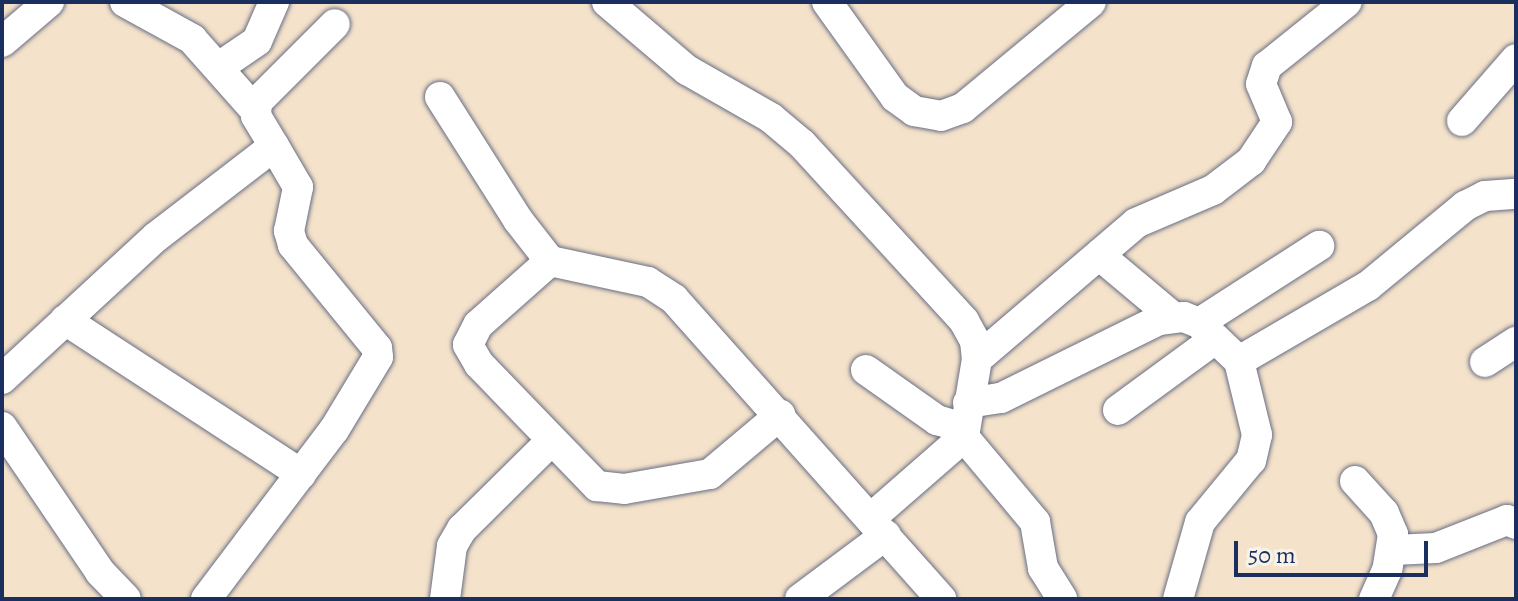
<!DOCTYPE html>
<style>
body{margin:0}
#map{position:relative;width:1518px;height:601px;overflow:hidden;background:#f5e2ca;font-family:Alegreya,serif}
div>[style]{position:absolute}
.roads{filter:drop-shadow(0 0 2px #676e84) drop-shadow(0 0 2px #676e84)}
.minor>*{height:30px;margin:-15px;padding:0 15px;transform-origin:15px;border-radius:15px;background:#fff}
span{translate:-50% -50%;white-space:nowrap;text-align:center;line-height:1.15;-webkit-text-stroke:8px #f7f3e8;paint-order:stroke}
.frame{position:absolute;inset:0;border:4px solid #1b2f5e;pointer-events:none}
.scale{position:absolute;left:1234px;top:541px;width:194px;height:36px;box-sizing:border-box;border:4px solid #1b2f5e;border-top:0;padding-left:10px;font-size:24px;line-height:28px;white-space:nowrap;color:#1b2f5e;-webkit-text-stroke:6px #f7f3e8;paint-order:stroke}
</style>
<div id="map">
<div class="roads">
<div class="minor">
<div style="left:125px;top:2px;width:77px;rotate:28.9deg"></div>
<div style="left:192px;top:39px;width:94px;rotate:48.5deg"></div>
<div style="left:607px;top:2px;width:105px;rotate:40.4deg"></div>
<div style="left:687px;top:70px;width:97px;rotate:29.7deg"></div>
<div style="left:771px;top:118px;width:40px;rotate:40deg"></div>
<div style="left:802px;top:144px;width:240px;rotate:47.5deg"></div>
<div style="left:964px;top:321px;width:23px;rotate:61deg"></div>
<div style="left:975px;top:341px;width:18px;rotate:84deg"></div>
<div style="left:977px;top:359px;width:79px;rotate:99.5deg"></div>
<div style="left:964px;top:437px;width:111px;rotate:50.1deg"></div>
<div style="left:1035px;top:522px;width:47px;rotate:80.1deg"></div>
<div style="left:1043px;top:568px;width:36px;rotate:58deg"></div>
<div style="left:827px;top:2px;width:117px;rotate:54.4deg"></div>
<div style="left:895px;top:97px;width:24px;rotate:36deg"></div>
<div style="left:914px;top:111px;width:27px;rotate:10deg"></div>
<div style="left:941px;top:116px;width:23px;rotate:-20deg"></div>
<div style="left:963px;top:108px;width:166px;rotate:-39.6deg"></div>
<div style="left:2px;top:42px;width:62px;rotate:-40.4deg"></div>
<div style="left:219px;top:67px;width:46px;rotate:-34.4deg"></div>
<div style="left:257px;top:41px;width:43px;rotate:-66.4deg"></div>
<div style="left:440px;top:97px;width:146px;rotate:57.6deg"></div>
<div style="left:518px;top:220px;width:52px;rotate:52deg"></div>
<div style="left:550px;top:261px;width:100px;rotate:12.1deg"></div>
<div style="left:648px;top:282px;width:31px;rotate:33deg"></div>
<div style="left:674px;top:299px;width:402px;rotate:48.3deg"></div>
<div style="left:1462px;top:121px;width:82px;rotate:-48.9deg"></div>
<div style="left:1099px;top:255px;width:97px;rotate:40deg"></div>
<div style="left:550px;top:261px;width:96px;rotate:138.4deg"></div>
<div style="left:478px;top:325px;width:22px;rotate:117deg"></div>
<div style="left:468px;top:345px;width:22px;rotate:60deg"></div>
<div style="left:479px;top:364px;width:170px;rotate:46deg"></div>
<div style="left:597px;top:486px;width:27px;rotate:6deg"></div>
<div style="left:624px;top:489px;width:87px;rotate:-9.9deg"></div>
<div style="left:710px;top:474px;width:92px;rotate:-40.1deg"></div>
<div style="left:65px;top:320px;width:282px;rotate:33.1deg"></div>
<div style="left:1199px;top:323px;width:143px;rotate:-32.7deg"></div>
<div style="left:977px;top:359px;width:209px;rotate:-40.5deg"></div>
<div style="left:1136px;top:223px;width:84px;rotate:-23.2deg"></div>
<div style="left:1213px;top:190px;width:48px;rotate:-37.3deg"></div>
<div style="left:1251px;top:161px;width:47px;rotate:-56.3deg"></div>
<div style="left:1277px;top:122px;width:41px;rotate:-112.8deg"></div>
<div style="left:1261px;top:84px;width:19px;rotate:-72deg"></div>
<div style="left:1267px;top:66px;width:102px;rotate:-38.7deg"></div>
<div style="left:1239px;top:361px;width:149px;rotate:-30.2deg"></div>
<div style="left:1368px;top:286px;width:126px;rotate:-39.5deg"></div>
<div style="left:1465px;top:206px;width:22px;rotate:-27deg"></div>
<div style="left:1485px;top:196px;width:31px;rotate:-4deg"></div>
<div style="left:1485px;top:362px;width:37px;rotate:-33deg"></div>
<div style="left:866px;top:370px;width:87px;rotate:35.2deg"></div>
<div style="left:937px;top:420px;width:27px;rotate:17deg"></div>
<div style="left:2px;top:379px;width:209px;rotate:-42.7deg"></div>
<div style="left:156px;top:237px;width:149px;rotate:-37.6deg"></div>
<div style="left:274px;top:146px;width:35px;rotate:-121deg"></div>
<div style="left:256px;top:116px;width:14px;rotate:-86deg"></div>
<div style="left:257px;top:102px;width:110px;rotate:-45deg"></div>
<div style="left:968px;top:403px;width:33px;rotate:-9deg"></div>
<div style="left:1001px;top:398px;width:176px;rotate:-26.3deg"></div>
<div style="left:1159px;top:320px;width:25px;rotate:-7deg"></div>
<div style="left:1184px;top:317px;width:16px;rotate:22deg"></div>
<div style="left:1199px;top:323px;width:55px;rotate:43.5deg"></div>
<div style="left:1239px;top:361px;width:76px;rotate:76.3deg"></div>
<div style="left:1257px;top:435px;width:26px;rotate:103deg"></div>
<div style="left:1251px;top:460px;width:80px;rotate:129.4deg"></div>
<div style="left:1200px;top:522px;width:80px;rotate:105.9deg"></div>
<div style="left:1118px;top:410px;width:120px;rotate:-36.2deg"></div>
<div style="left:2px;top:427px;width:175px;rotate:55.9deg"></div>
<div style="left:100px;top:572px;width:37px;rotate:46deg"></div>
<div style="left:1355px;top:481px;width:43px;rotate:47.8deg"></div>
<div style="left:1384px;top:513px;width:23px;rotate:67deg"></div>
<div style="left:1393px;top:534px;width:36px;rotate:99deg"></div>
<div style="left:1387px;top:570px;width:32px;rotate:114deg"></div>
<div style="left:871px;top:518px;width:123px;rotate:-41.1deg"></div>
<div style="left:1393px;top:550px;width:43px;rotate:-2.7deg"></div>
<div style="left:1436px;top:548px;width:76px;rotate:-21.5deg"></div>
<div style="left:1507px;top:520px;width:10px;rotate:24deg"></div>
<div style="left:206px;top:599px;width:212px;rotate:-52.9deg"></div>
<div style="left:334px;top:430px;width:85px;rotate:-58.9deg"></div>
<div style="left:378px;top:357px;width:9px;rotate:-96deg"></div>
<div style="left:377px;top:348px;width:133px;rotate:-129.2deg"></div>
<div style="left:293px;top:245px;width:15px;rotate:-106deg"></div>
<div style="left:289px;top:231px;width:45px;rotate:-78.4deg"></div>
<div style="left:298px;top:187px;width:48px;rotate:-120.3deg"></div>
<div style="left:445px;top:599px;width:53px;rotate:-82.5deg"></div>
<div style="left:452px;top:546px;width:20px;rotate:-60deg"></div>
<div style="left:462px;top:529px;width:125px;rotate:-44.7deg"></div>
<div style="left:800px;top:599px;width:107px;rotate:-36.7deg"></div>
</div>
</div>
<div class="frame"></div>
<div class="scale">50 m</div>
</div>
